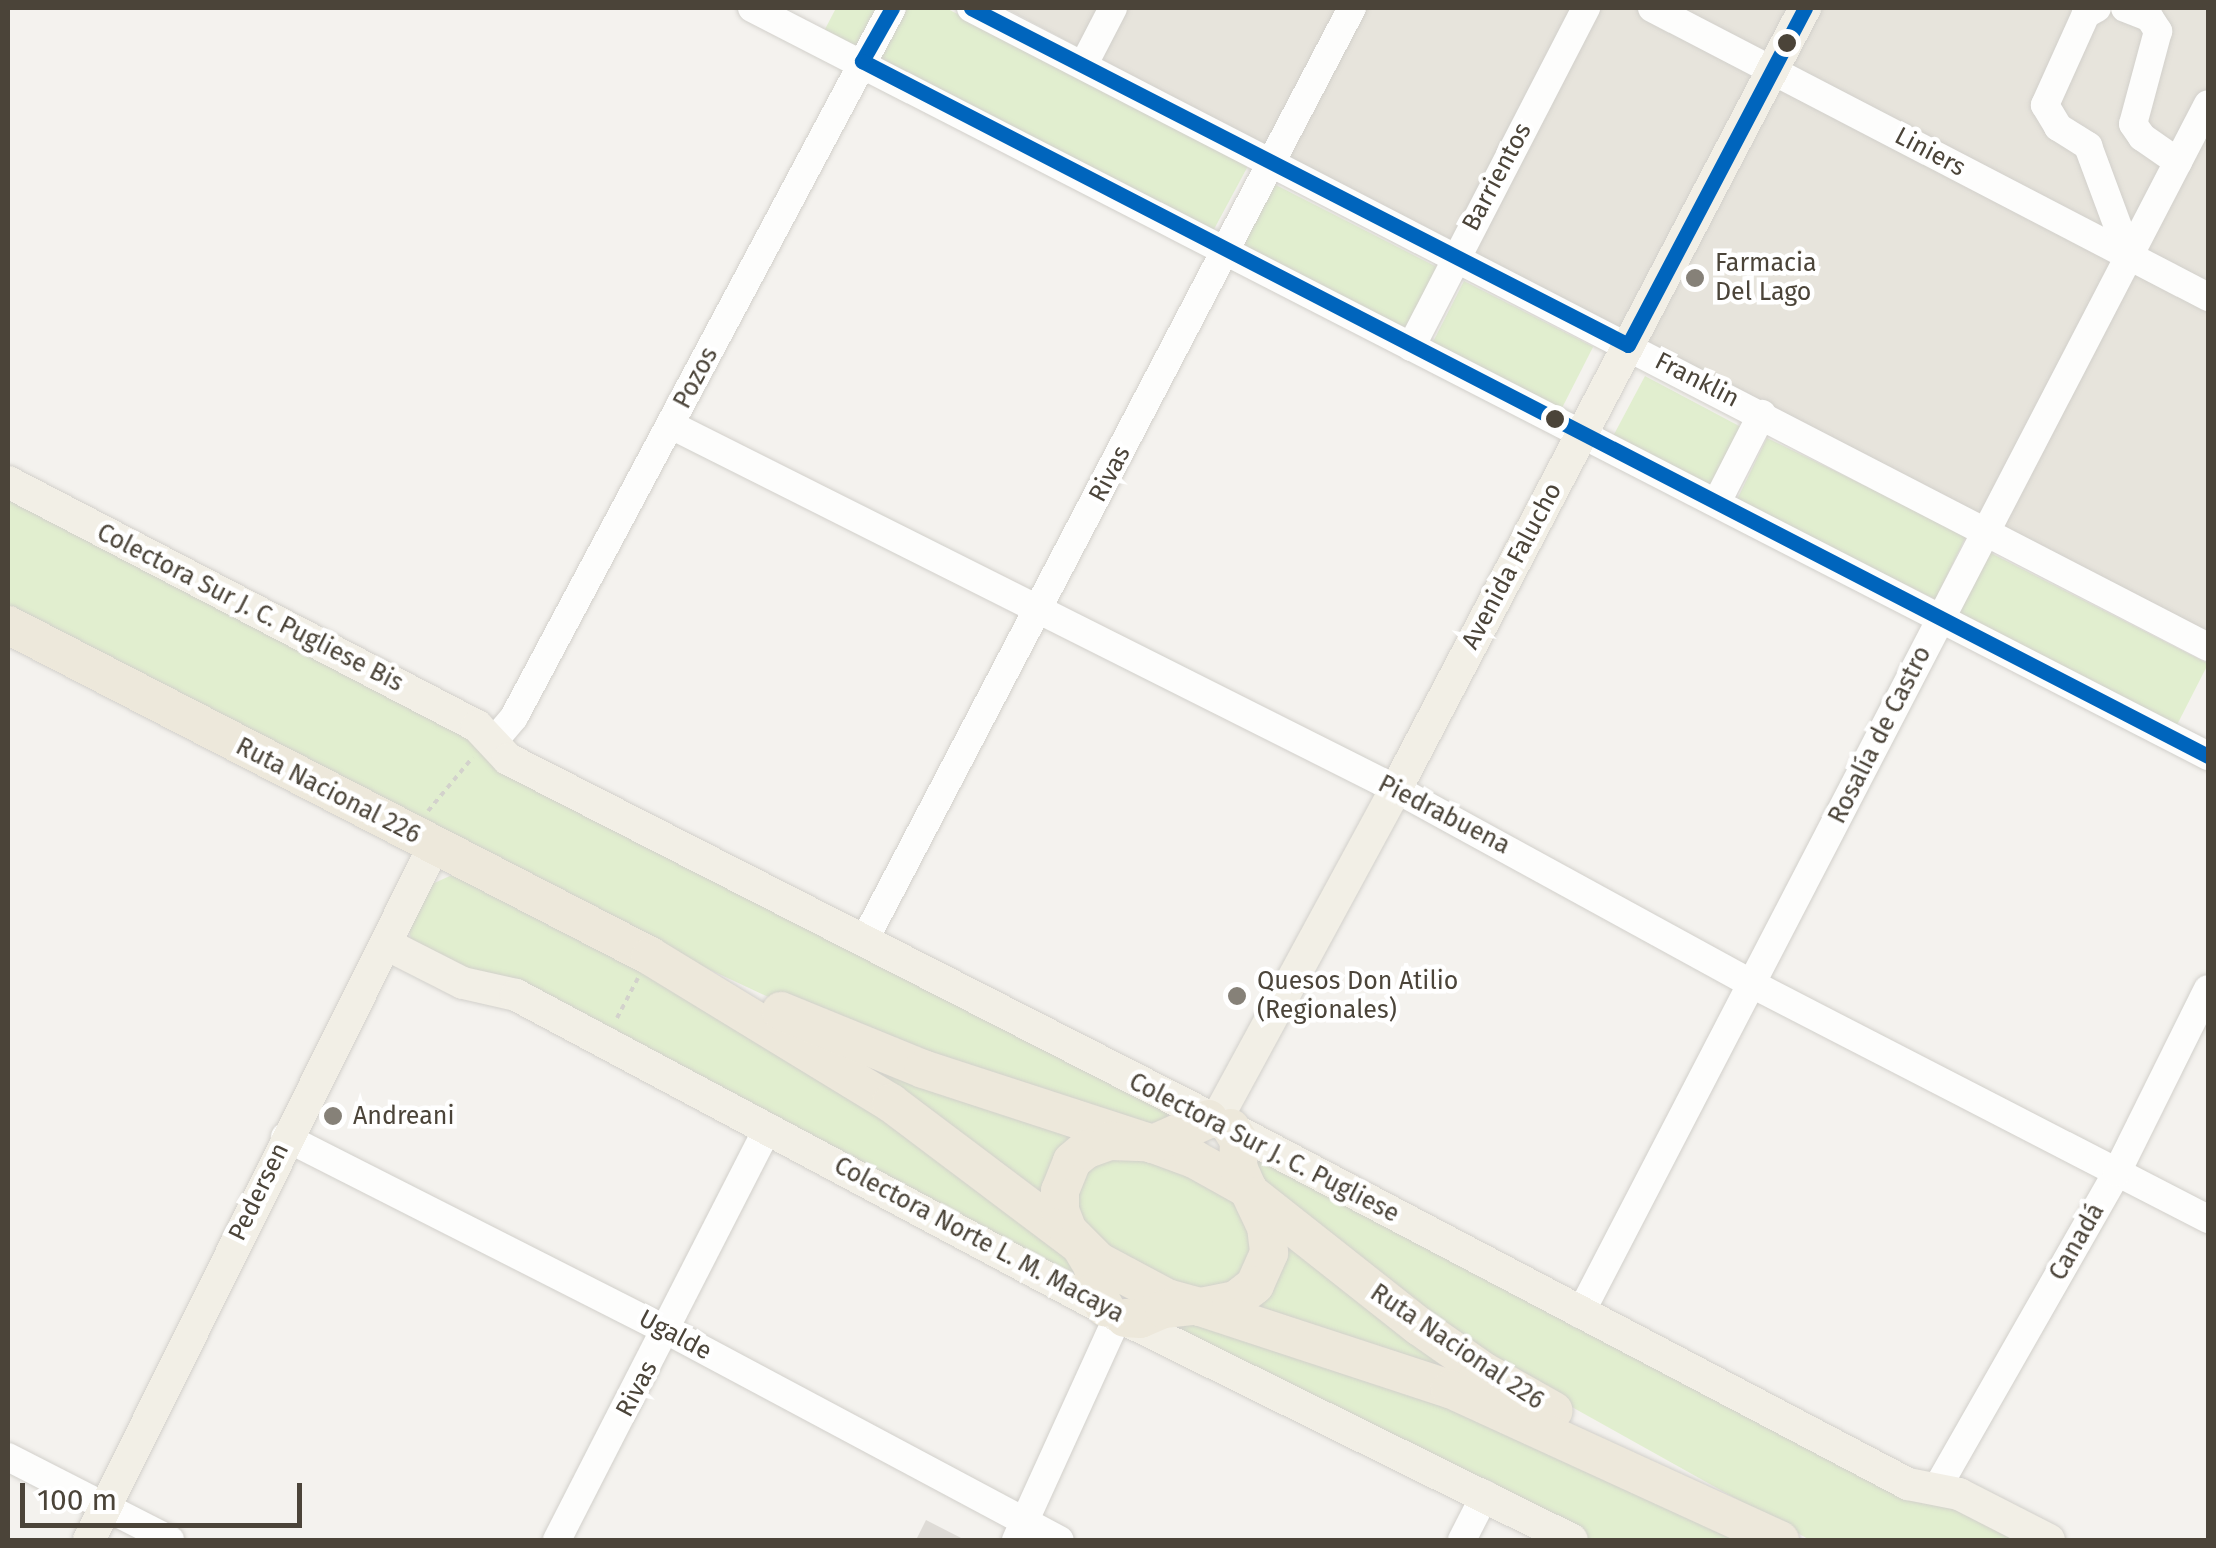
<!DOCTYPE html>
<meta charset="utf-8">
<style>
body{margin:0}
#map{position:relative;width:2216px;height:1548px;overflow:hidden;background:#f4f2ee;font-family:"Fira Sans",sans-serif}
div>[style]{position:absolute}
.residential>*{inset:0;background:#e7e4dc}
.green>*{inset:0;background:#e1eecf;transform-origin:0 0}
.building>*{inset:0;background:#dedbd6}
.path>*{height:4px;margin-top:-2px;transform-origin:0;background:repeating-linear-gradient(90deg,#d3d2cc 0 5px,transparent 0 10px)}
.roads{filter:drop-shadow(0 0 2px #d2d0cb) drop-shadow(0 0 2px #d2d0cb)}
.minor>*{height:28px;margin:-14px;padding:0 14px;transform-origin:14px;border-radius:14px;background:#fdfdfc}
.major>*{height:32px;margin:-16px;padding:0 16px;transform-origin:16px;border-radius:16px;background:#f2efe6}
.highway>*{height:38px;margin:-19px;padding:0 19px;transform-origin:19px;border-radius:19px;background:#ede8db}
.bus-1>*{height:15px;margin:-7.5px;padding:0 7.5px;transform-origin:7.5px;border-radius:7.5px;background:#0065bd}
.dots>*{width:28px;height:28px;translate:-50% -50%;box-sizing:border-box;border:5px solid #fff;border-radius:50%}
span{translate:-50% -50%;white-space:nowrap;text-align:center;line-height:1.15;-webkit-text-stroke:9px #fff;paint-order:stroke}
.street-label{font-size:25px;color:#4b4439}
.poi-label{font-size:25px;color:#4b4439}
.left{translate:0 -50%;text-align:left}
.frame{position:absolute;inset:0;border:10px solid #4b4439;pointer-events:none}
.scale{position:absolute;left:20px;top:1483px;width:282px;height:45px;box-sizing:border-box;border:5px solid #4b4439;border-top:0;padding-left:12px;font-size:30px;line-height:35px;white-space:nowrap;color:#4b4439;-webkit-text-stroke:8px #fff;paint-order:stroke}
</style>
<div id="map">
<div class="residential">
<div style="clip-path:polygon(1005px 8px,2208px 8px,2208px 648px)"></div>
</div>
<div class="green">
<div style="clip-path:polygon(832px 8px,883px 8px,859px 52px,823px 33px,835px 10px)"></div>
<div style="clip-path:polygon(901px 8px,946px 8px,1248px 166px,1212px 233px,875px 56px)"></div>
<div style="left:1274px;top:184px;width:186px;height:69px;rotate:27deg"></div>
<div style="left:1464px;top:281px;width:145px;height:71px;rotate:27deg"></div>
<div style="left:1645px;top:376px;width:113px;height:69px;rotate:28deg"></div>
<div style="left:1767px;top:438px;width:222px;height:71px;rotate:26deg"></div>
<div style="clip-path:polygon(8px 496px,467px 734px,1167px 1111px,1167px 1119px,1147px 1124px,820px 1021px,601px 919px,8px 607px)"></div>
<div style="left:1989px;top:552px;width:246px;height:70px;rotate:27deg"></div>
<div style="clip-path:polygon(452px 875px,467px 878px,852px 1087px,1072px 1260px,1078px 1284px,411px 942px,409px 926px,430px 885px)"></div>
<div style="clip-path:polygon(809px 1035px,1089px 1133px,1048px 1214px)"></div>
<div style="clip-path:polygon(1099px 1155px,1163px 1159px,1233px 1202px,1255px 1232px,1247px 1275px,1204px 1294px,1123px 1263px,1074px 1213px,1078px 1175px)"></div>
<div style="clip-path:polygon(1259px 1157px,1930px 1500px,2031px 1540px,1810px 1540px,1470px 1350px,1268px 1196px,1252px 1161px)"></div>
<div style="clip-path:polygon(1280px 1228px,1528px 1406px,1247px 1317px)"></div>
<div style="clip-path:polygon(1171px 1321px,1229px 1328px,1344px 1359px,1749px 1540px,1589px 1540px,1226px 1354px,1186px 1338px)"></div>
</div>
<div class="building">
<div style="clip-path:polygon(926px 1520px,965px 1540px,916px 1540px)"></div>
</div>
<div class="path">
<div style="left:428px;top:811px;width:70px;rotate:-50.2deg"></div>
<div style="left:617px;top:1018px;width:45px;rotate:-62.3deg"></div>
</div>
<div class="roads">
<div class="minor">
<div style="left:752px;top:8px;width:1637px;rotate:27.19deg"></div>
<div style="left:971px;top:8px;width:1392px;rotate:27.32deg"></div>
<div style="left:1652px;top:8px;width:627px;rotate:27.46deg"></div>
<div style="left:2097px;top:8px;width:13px;rotate:151deg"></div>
<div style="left:2086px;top:14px;width:100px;rotate:114.3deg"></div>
<div style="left:2045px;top:105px;width:26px;rotate:59deg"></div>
<div style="left:2058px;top:127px;width:36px;rotate:32deg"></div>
<div style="left:2088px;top:146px;width:117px;rotate:69.6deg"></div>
<div style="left:2125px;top:8px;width:26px;rotate:21deg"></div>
<div style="left:2149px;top:17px;width:17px;rotate:57deg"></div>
<div style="left:2158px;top:31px;width:96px;rotate:105deg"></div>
<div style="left:2133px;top:124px;width:16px;rotate:55deg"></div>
<div style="left:2142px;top:137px;width:44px;rotate:34.8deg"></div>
<div style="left:1084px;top:64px;width:63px;rotate:-62.6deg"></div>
<div style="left:1411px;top:347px;width:382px;rotate:-62.7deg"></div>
<div style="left:671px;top:425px;width:811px;rotate:26.66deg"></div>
<div style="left:1396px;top:789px;width:408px;rotate:28.7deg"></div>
<div style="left:1754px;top:985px;width:511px;rotate:27.27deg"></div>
<div style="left:1717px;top:502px;width:99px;rotate:-62.9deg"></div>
<div style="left:489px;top:737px;width:10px;rotate:-11deg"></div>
<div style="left:499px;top:735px;width:23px;rotate:-50deg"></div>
<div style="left:514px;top:717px;width:803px;rotate:-61.94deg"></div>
<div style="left:865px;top:939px;width:1051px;rotate:-62.39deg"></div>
<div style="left:285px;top:1137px;width:429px;rotate:26.9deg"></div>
<div style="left:668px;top:1331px;width:444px;rotate:28.1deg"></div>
<div style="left:1580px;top:1314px;width:1363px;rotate:-62.57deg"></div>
<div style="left:8px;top:1457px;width:182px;rotate:27.1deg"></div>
<div style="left:1943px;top:1491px;width:10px;rotate:-101deg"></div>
<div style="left:1941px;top:1481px;width:356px;rotate:-60.3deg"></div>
<div style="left:2117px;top:1172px;width:204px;rotate:-63.6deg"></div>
<div style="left:557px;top:1540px;width:463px;rotate:-62.9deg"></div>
<div style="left:1016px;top:1540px;width:246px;rotate:-65.5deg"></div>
<div style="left:1462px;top:1540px;width:51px;rotate:-62.9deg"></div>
</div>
<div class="major">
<div style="left:8px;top:482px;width:529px;rotate:27.49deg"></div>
<div style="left:477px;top:726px;width:45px;rotate:46.8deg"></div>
<div style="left:508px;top:759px;width:812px;rotate:27.04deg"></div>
<div style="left:1231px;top:1128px;width:765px;rotate:27.74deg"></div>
<div style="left:1908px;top:1484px;width:52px;rotate:11.1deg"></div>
<div style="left:1959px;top:1494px;width:101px;rotate:27.1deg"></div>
<div style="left:386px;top:944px;width:86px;rotate:26.9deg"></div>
<div style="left:463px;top:983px;width:54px;rotate:12.8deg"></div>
<div style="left:516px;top:995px;width:682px;rotate:28.07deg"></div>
<div style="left:1118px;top:1316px;width:506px;rotate:26.26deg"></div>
<div style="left:1215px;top:1122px;width:379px;rotate:-61.5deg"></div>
<div style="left:1396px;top:789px;width:882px;rotate:-62.36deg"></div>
<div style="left:89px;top:1540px;width:775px;rotate:-63.57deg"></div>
</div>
<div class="highway">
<div style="left:8px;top:625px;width:722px;rotate:27.27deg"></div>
<div style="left:650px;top:956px;width:282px;rotate:31.4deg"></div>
<div style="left:891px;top:1103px;width:233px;rotate:37deg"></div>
<div style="left:781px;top:1011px;width:153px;rotate:22.2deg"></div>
<div style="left:923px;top:1069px;width:242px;rotate:18.1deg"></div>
<div style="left:1153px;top:1144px;width:44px;rotate:20.1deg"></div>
<div style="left:1194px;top:1159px;width:62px;rotate:29.1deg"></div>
<div style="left:1248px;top:1189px;width:42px;rotate:64.7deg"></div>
<div style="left:1266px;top:1227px;width:26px;rotate:83deg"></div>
<div style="left:1269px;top:1253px;width:35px;rotate:114deg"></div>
<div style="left:1255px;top:1285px;width:24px;rotate:142deg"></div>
<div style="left:1236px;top:1300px;width:37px;rotate:169deg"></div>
<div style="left:1200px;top:1307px;width:34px;rotate:-165deg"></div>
<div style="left:1167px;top:1298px;width:78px;rotate:-151.8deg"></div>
<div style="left:1098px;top:1261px;width:42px;rotate:-135deg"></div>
<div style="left:1068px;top:1231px;width:22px;rotate:-111deg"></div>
<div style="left:1060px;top:1210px;width:19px;rotate:-90deg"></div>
<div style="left:1060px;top:1191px;width:32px;rotate:-68deg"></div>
<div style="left:1072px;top:1161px;width:17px;rotate:-40deg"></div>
<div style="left:1085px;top:1150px;width:27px;rotate:-20deg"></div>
<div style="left:1110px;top:1141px;width:36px;rotate:2deg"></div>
<div style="left:1231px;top:1128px;width:15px;rotate:58deg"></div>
<div style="left:1239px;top:1141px;width:26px;rotate:92deg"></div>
<div style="left:1238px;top:1167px;width:24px;rotate:66deg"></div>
<div style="left:1153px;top:1144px;width:61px;rotate:-24.1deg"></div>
<div style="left:1254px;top:1196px;width:211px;rotate:38.3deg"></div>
<div style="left:1420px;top:1327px;width:77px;rotate:34.9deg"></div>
<div style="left:1483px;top:1371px;width:81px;rotate:29.4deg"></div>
<div style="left:1081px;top:1247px;width:23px;rotate:59deg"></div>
<div style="left:1093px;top:1267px;width:23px;rotate:85deg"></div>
<div style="left:1095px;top:1290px;width:20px;rotate:60deg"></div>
<div style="left:1200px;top:1307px;width:263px;rotate:18.2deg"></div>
<div style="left:1450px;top:1389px;width:363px;rotate:24.6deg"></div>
<div style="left:1125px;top:1318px;width:15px;rotate:4deg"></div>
<div style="left:1140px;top:1319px;width:26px;rotate:-23deg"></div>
<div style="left:1164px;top:1309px;width:30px;rotate:-6deg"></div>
</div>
</div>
<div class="bus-1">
<div style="left:892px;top:8px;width:61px;rotate:119.5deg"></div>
<div style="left:862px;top:61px;width:1515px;rotate:27.31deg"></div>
<div style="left:971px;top:8px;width:738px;rotate:27.15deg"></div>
<div style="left:1628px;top:345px;width:381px;rotate:-62.3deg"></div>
</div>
<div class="dots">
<div style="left:1787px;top:43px;background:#4b4439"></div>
<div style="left:1695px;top:278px;background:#868178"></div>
<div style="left:1555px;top:419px;background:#4b4439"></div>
<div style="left:1237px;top:996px;background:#868178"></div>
<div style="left:333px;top:1116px;background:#868178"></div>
</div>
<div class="street-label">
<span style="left:1930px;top:152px;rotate:28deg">Liniers</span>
<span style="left:1497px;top:177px;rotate:-62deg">Barrientos</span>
<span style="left:696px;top:378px;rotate:-62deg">Pozos</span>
<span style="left:1697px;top:380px;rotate:27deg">Franklin</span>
<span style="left:1110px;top:474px;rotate:-62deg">Rivas</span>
<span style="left:1512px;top:566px;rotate:-62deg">Avenida Falucho</span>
<span style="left:250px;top:608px;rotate:27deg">Colectora Sur J. C. Pugliese Bis</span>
<span style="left:1880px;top:735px;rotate:-63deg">Rosalía de Castro</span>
<span style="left:328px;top:791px;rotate:27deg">Ruta Nacional 226</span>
<span style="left:1444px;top:815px;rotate:27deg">Piedrabuena</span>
<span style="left:1264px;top:1148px;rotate:27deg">Colectora Sur J. C. Pugliese</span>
<span style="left:259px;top:1192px;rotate:-64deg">Pedersen</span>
<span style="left:979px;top:1240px;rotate:28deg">Colectora Norte L. M. Macaya</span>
<span style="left:2077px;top:1242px;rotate:-60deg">Canadá</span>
<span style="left:675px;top:1335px;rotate:28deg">Ugalde</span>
<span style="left:1457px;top:1347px;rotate:34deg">Ruta Nacional 226</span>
<span style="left:637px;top:1389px;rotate:-62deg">Rivas</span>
</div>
<div class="poi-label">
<span class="left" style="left:1715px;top:278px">Farmacia<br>Del Lago</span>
<span class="left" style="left:1257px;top:996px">Quesos Don Atilio<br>(Regionales)</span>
<span class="left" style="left:353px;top:1116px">Andreani</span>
</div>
<div class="frame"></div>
<div class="scale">100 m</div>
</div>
